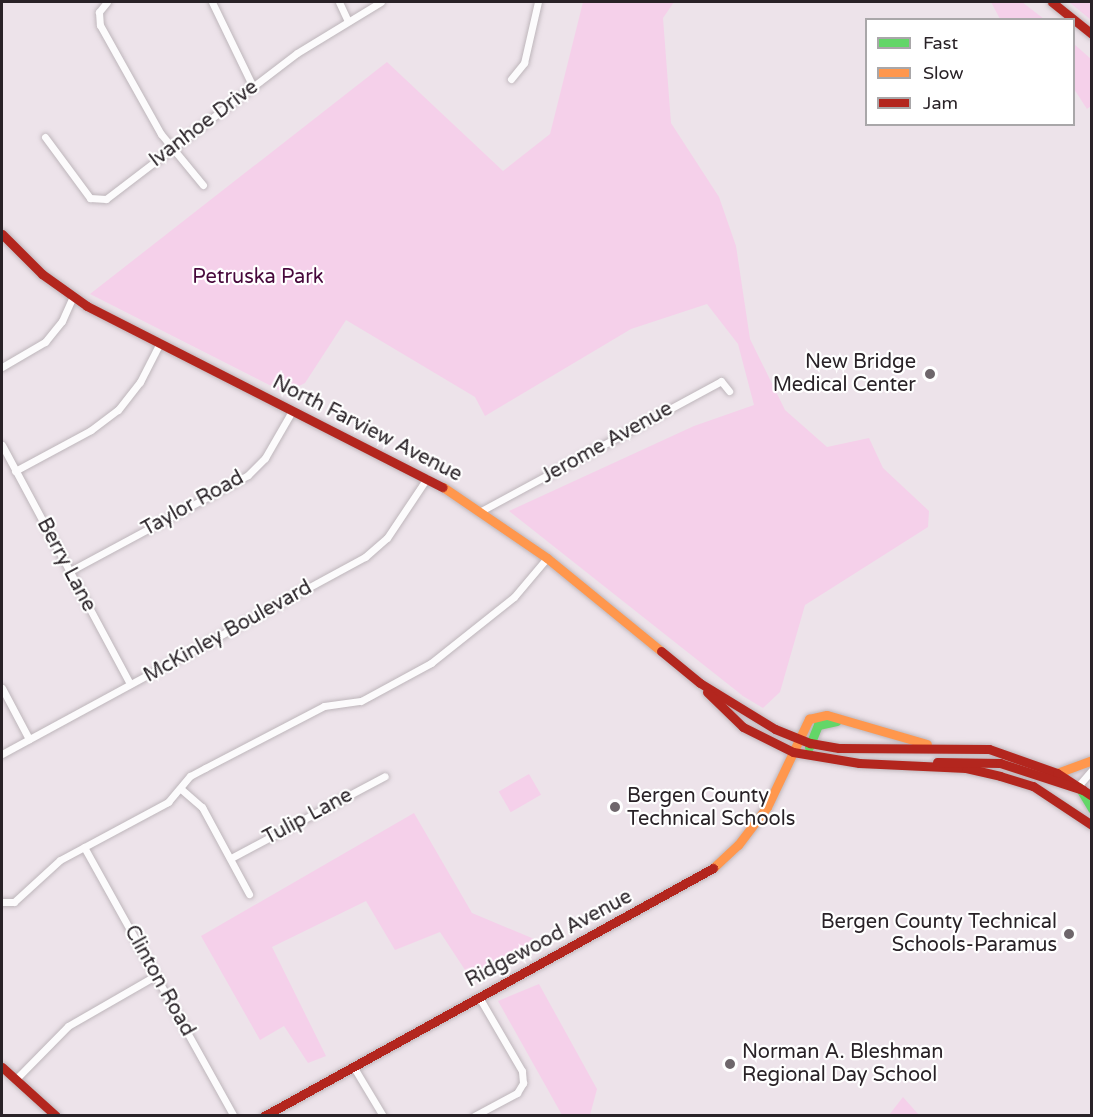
<!DOCTYPE html>
<style>
body{margin:0}
#map{position:relative;width:1093px;height:1117px;overflow:hidden;background:#ede3ea;font-family:"Varela Round",sans-serif}
div>[style]{position:absolute}
.green>*{inset:0;background:#f5d0ea;transform-origin:0 0}
.roads{filter:drop-shadow(0 0 2px #beb6bb) drop-shadow(0 0 2px #beb6bb)}
.street>*{height:7px;margin:-3.5px;padding:0 3.5px;transform-origin:3.5px;border-radius:3.5px;background:#fcfbfc}
.fast>*{height:9px;margin:-4.5px;padding:0 4.5px;transform-origin:4.5px;border-radius:4.5px;background:#63d668}
.slow>*{height:9px;margin:-4.5px;padding:0 4.5px;transform-origin:4.5px;border-radius:4.5px;background:#ff974d}
.jam>*{height:9px;margin:-4.5px;padding:0 4.5px;transform-origin:4.5px;border-radius:4.5px;background:#b3261e}
.dots>*{width:16px;height:16px;translate:-50% -50%;box-sizing:border-box;border:3px solid #fff;border-radius:50%}
span{translate:-50% -50%;white-space:nowrap;text-align:center;line-height:1.15;-webkit-text-stroke:4.5px #fff;paint-order:stroke}
.street-label{font-size:20px;color:#292227}
.park-label{font-size:20px;color:#47093c}
.poi-label{font-size:20px;color:#292227}
.right{translate:-100% -50%;text-align:right}
.left{translate:0 -50%;text-align:left}
.frame{position:absolute;inset:0;border:3px solid #292227;pointer-events:none}
.legend{position:absolute;left:865px;top:18px;width:210px;height:108px;box-sizing:border-box;background:#fff;border:2px solid #a9a7a9;margin:0;padding:8px 10px;list-style:none;font-size:18px;color:#292227}
.legend li{display:flex;align-items:center;gap:12px;height:30px}
.legend b{width:30px;border:2px solid #a9a7a9}
</style>
<div id="map">
<div class="green">
<div style="clip-path:polygon(583px 2px,674px 2px,663px 18px,671px 123px,719px 197px,736px 246px,750px 339px,785px 410px,827px 447px,869px 438px,883px 468px,929px 511px,928px 527px,805px 605px,780px 692px,763px 708px,743px 696px,509px 511px,694px 426px,754px 405px,738px 344px,707px 304px,631px 329px,485px 416px,475px 397px,346px 320px,305px 383px,285px 393px,90px 294px,387px 62px,503px 171px,550px 134px)"></div>
<div style="clip-path:polygon(991px 2px,1022px 2px,1044px 19px,1000px 19px)"></div>
<div style="clip-path:polygon(1069px 2px,1091px 2px,1091px 20px)"></div>
<div style="clip-path:polygon(1074px 44px,1091px 59px,1091px 106px,1087px 109px,1074px 89px)"></div>
<div style="left:529px;top:774px;width:24px;height:35px;rotate:60deg"></div>
<div style="clip-path:polygon(414px 813px,472px 913px,539px 941px,471px 979px,440px 932px,395px 950px,366px 901px,272px 947px,326px 1056px,308px 1063px,284px 1026px,260px 1040px,201px 936px)"></div>
<div style="clip-path:polygon(539px 984px,597px 1089px,590px 1115px,562px 1115px,498px 1001px)"></div>
<div style="clip-path:polygon(903px 1097px,919px 1115px,889px 1115px)"></div>
</div>
<div class="roads">
<div class="street">
<div style="left:107px;top:2px;width:13px;rotate:129deg"></div>
<div style="left:99px;top:12px;width:13px;rotate:86deg"></div>
<div style="left:100px;top:25px;width:125px;rotate:60.8deg"></div>
<div style="left:161px;top:134px;width:66px;rotate:50.5deg"></div>
<div style="left:212px;top:2px;width:94px;rotate:64.2deg"></div>
<div style="left:339px;top:2px;width:21px;rotate:65deg"></div>
<div style="left:511px;top:79px;width:21px;rotate:-51deg"></div>
<div style="left:524px;top:63px;width:63px;rotate:-77.1deg"></div>
<div style="left:45px;top:137px;width:76px;rotate:53.6deg"></div>
<div style="left:90px;top:198px;width:16px;rotate:4deg"></div>
<div style="left:106px;top:199px;width:240px;rotate:-37.4deg"></div>
<div style="left:297px;top:53px;width:98px;rotate:-31.3deg"></div>
<div style="left:2px;top:367px;width:50px;rotate:-30.2deg"></div>
<div style="left:45px;top:342px;width:27px;rotate:-51deg"></div>
<div style="left:62px;top:321px;width:27px;rotate:-66deg"></div>
<div style="left:2px;top:445px;width:271px;rotate:61.8deg"></div>
<div style="left:15px;top:471px;width:86px;rotate:-28.3deg"></div>
<div style="left:91px;top:430px;width:34px;rotate:-37deg"></div>
<div style="left:118px;top:410px;width:36px;rotate:-52deg"></div>
<div style="left:140px;top:382px;width:44px;rotate:-62.9deg"></div>
<div style="left:481px;top:511px;width:273px;rotate:-28.4deg"></div>
<div style="left:721px;top:381px;width:13px;rotate:51deg"></div>
<div style="left:70px;top:571px;width:202px;rotate:-28.3deg"></div>
<div style="left:248px;top:475px;width:24px;rotate:-45deg"></div>
<div style="left:265px;top:458px;width:54px;rotate:-60.1deg"></div>
<div style="left:2px;top:688px;width:58px;rotate:62.1deg"></div>
<div style="left:2px;top:754px;width:413px;rotate:-28.5deg"></div>
<div style="left:365px;top:557px;width:29px;rotate:-41deg"></div>
<div style="left:387px;top:538px;width:72px;rotate:-56.3deg"></div>
<div style="left:1079px;top:785px;width:20px;rotate:-49deg"></div>
<div style="left:181px;top:789px;width:28px;rotate:41deg"></div>
<div style="left:202px;top:807px;width:99px;rotate:61.6deg"></div>
<div style="left:84px;top:847px;width:308px;rotate:60.9deg"></div>
<div style="left:231px;top:858px;width:174px;rotate:-28deg"></div>
<div style="left:2px;top:902px;width:12px"></div>
<div style="left:14px;top:902px;width:62px;rotate:-42.4deg"></div>
<div style="left:60px;top:860px;width:123px;rotate:-28.2deg"></div>
<div style="left:168px;top:802px;width:34px;rotate:-50deg"></div>
<div style="left:190px;top:776px;width:17px;rotate:-28deg"></div>
<div style="left:205px;top:768px;width:134px;rotate:-27.5deg"></div>
<div style="left:324px;top:706px;width:37px;rotate:-8deg"></div>
<div style="left:361px;top:701px;width:80px;rotate:-28.5deg"></div>
<div style="left:431px;top:663px;width:106px;rotate:-38.5deg"></div>
<div style="left:514px;top:597px;width:51px;rotate:-49.8deg"></div>
<div style="left:353px;top:1066px;width:58px;rotate:59deg"></div>
<div style="left:16px;top:1079px;width:74px;rotate:-45.5deg"></div>
<div style="left:68px;top:1026px;width:100px;rotate:-29.9deg"></div>
<div style="left:474px;top:1116px;width:49px;rotate:-28.1deg"></div>
<div style="left:517px;top:1093px;width:12px;rotate:-59deg"></div>
<div style="left:523px;top:1083px;width:12px;rotate:-95deg"></div>
<div style="left:522px;top:1071px;width:86px;rotate:-120.2deg"></div>
</div>
<div class="fast">
<div style="left:809px;top:747px;width:24px;rotate:-68deg"></div>
<div style="left:818px;top:725px;width:19px;rotate:-12deg"></div>
<div style="left:1079px;top:787px;width:26px;rotate:59deg"></div>
</div>
<div class="slow">
<div style="left:443px;top:487px;width:126px;rotate:34.3deg"></div>
<div style="left:547px;top:558px;width:147px;rotate:39.2deg"></div>
<div style="left:1057px;top:773px;width:37px;rotate:-20deg"></div>
<div style="left:713px;top:868px;width:34px;rotate:-43deg"></div>
<div style="left:738px;top:845px;width:48px;rotate:-52.7deg"></div>
<div style="left:767px;top:807px;width:98px;rotate:-64.5deg"></div>
<div style="left:809px;top:719px;width:18px;rotate:-13deg"></div>
<div style="left:827px;top:715px;width:104px;rotate:16.2deg"></div>
</div>
<div class="jam">
<div style="left:1052px;top:2px;width:51px;rotate:38.7deg"></div>
<div style="left:2px;top:234px;width:57px;rotate:45deg"></div>
<div style="left:42px;top:274px;width:55px;rotate:35.4deg"></div>
<div style="left:87px;top:306px;width:399px;rotate:27deg"></div>
<div style="left:661px;top:651px;width:50px;rotate:39.4deg"></div>
<div style="left:700px;top:683px;width:88px;rotate:31.5deg"></div>
<div style="left:775px;top:729px;width:38px;rotate:22deg"></div>
<div style="left:810px;top:743px;width:29px;rotate:10deg"></div>
<div style="left:839px;top:748px;width:150px;rotate:0.4deg"></div>
<div style="left:989px;top:749px;width:72px;rotate:19.4deg"></div>
<div style="left:1057px;top:773px;width:42px;rotate:33.3deg"></div>
<div style="left:707px;top:692px;width:50px;rotate:44.2deg"></div>
<div style="left:743px;top:727px;width:56px;rotate:26.6deg"></div>
<div style="left:793px;top:752px;width:67px;rotate:9.5deg"></div>
<div style="left:859px;top:763px;width:107px;rotate:2.7deg"></div>
<div style="left:966px;top:768px;width:35px;rotate:13deg"></div>
<div style="left:1000px;top:776px;width:34px;rotate:17deg"></div>
<div style="left:1033px;top:786px;width:71px;rotate:33.5deg"></div>
<div style="left:937px;top:762px;width:63px;rotate:0.9deg"></div>
<div style="left:1000px;top:763px;width:87px;rotate:18deg"></div>
<div style="left:2px;top:1067px;width:73px;rotate:42.2deg"></div>
<div style="left:264px;top:1116px;width:513px;rotate:-28.91deg"></div>
</div>
</div>
<div class="dots">
<div style="left:930px;top:374px;background:#6e666b"></div>
<div style="left:615px;top:807px;background:#6e666b"></div>
<div style="left:1069px;top:934px;background:#6e666b"></div>
<div style="left:730px;top:1064px;background:#6e666b"></div>
</div>
<div class="street-label">
<span style="left:204px;top:124px;rotate:-37deg">Ivanhoe Drive</span>
<span style="left:367px;top:429px;rotate:27deg">North Farview Avenue</span>
<span style="left:607px;top:443px;rotate:-29deg">Jerome Avenue</span>
<span style="left:193px;top:504px;rotate:-29deg">Taylor Road</span>
<span style="left:66px;top:565px;rotate:62deg">Berry Lane</span>
<span style="left:228px;top:632px;rotate:-29deg">McKinley Boulevard</span>
<span style="left:308px;top:817px;rotate:-28deg">Tulip Lane</span>
<span style="left:549px;top:939px;rotate:-28deg">Ridgewood Avenue</span>
<span style="left:159px;top:981px;rotate:61deg">Clinton Road</span>
</div>
<div class="park-label">
<span style="left:258px;top:277px">Petruska Park</span>
</div>
<div class="poi-label">
<span class="right" style="left:916px;top:374px">New Bridge<br>Medical Center</span>
<span class="left" style="left:627px;top:808px">Bergen County<br>Technical Schools</span>
<span class="right" style="left:1057px;top:934px">Bergen County Technical<br>Schools-Paramus</span>
<span class="left" style="left:742px;top:1064px">Norman A. Bleshman<br>Regional Day School</span>
</div>
<div class="frame"></div>
<ul class="legend">
<li><b style="height:8px;background:#63d668"></b>Fast</li>
<li><b style="height:8px;background:#ff974d"></b>Slow</li>
<li><b style="height:8px;background:#b3261e"></b>Jam</li>
</ul>
</div>
